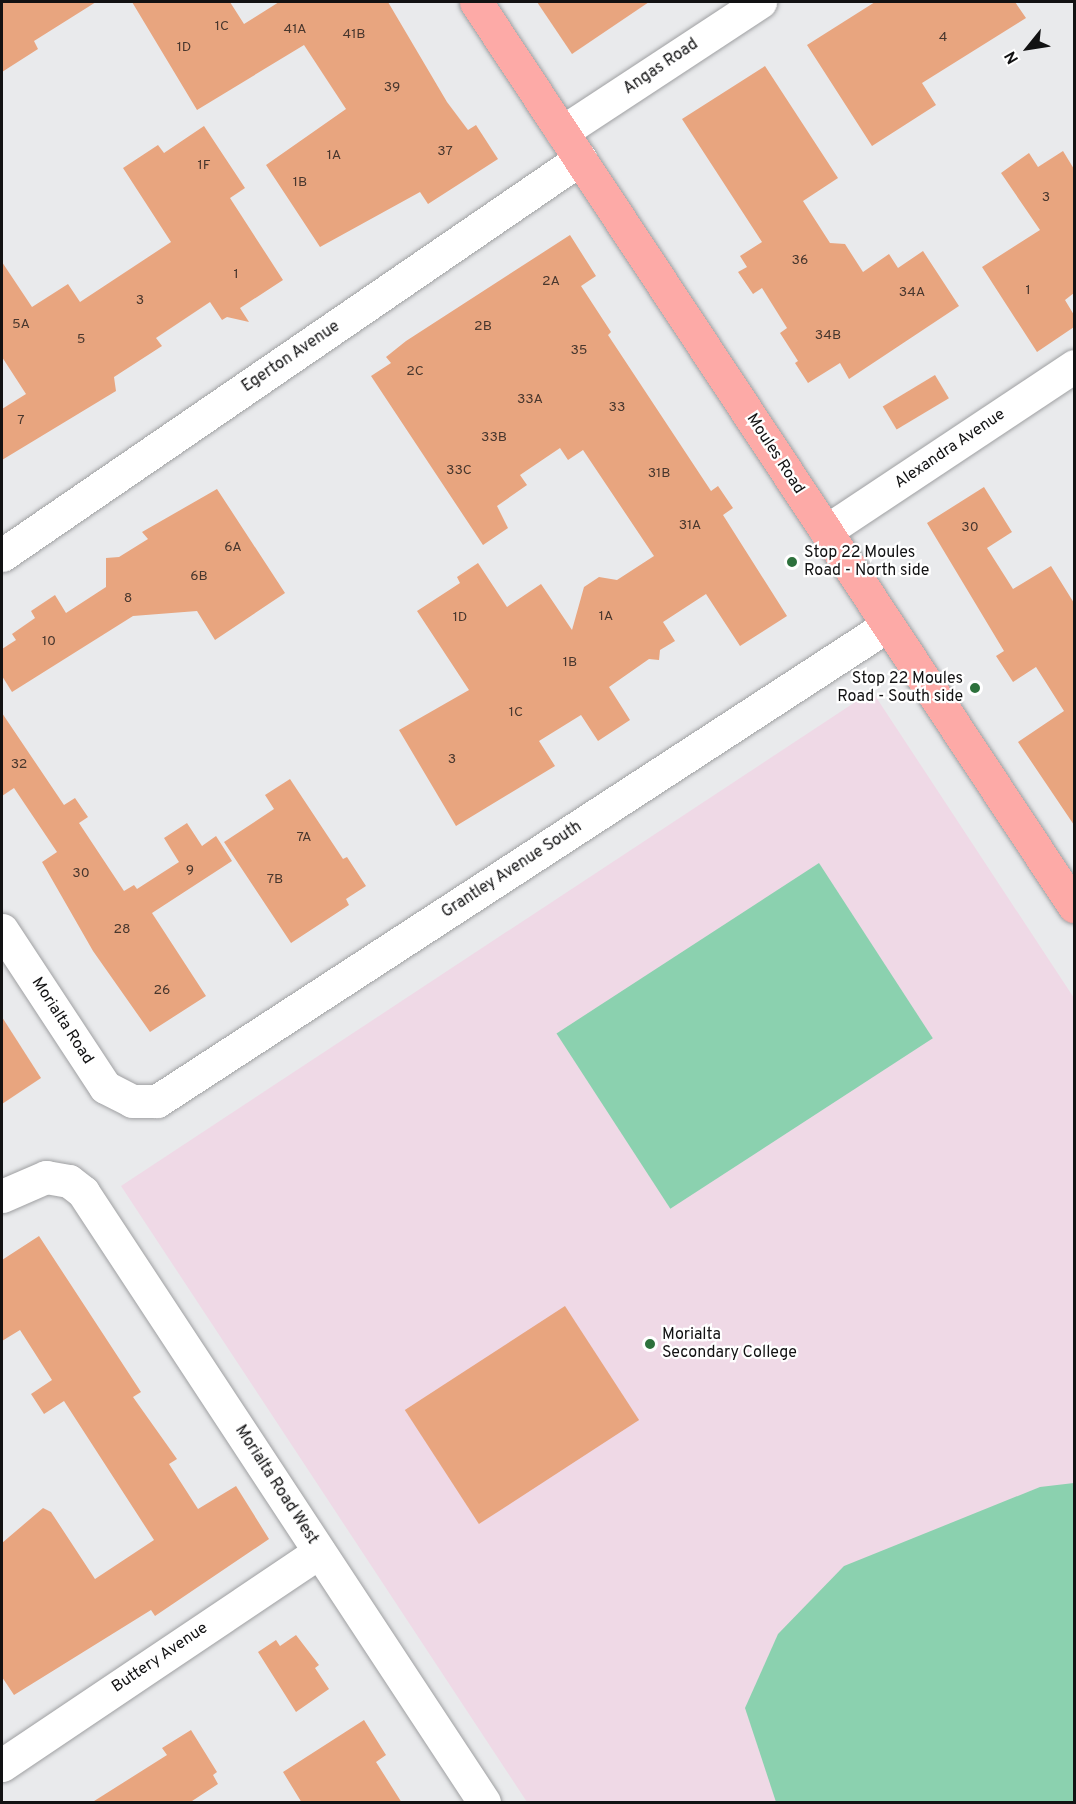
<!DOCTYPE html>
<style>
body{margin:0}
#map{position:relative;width:1076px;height:1804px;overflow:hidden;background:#e9eaec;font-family:Overpass,sans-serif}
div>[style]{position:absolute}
.education>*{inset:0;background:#efd9e6}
.green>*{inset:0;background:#8bd1af;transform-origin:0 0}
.building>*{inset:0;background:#e8a57f;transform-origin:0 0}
.roads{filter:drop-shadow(0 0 2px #9fa0a2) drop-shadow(0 0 2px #9fa0a2)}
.minor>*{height:33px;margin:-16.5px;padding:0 16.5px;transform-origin:16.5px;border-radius:16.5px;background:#fff}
.major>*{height:33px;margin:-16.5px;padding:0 16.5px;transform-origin:16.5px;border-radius:16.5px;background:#fdaaa7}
.dots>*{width:16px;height:16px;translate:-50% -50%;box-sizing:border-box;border:3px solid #fff;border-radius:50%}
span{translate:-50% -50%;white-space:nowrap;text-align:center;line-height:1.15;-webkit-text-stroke:4.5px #fff;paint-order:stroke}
.number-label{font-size:14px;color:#48372e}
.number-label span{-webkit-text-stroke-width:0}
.street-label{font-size:16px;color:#121213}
.poi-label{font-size:16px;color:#121213}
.left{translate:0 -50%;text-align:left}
.right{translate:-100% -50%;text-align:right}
.frame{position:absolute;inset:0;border:3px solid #121213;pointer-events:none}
.north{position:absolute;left:998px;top:18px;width:60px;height:60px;-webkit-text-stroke:4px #fff;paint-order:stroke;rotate:240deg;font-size:16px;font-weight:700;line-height:24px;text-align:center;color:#121213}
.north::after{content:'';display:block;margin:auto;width:21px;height:27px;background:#121213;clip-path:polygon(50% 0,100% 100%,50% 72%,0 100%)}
</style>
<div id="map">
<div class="education">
<div style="clip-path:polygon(872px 691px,1074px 998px,1074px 1802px,527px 1802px,121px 1186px)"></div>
</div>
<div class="green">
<div style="left:819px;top:863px;width:209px;height:313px;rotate:57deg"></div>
<div style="clip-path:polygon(1074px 1483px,1074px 1802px,776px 1802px,745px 1708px,778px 1634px,844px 1566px,1040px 1487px)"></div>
</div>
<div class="building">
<div style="clip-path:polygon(2px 2px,96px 2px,34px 41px,38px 49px,2px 72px)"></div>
<div style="clip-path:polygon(132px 2px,230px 2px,244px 24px,279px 2px,388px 2px,447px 102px,468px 130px,476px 125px,498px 159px,428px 204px,420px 192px,320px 247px,266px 165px,346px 109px,304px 45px,197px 110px)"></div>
<div style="clip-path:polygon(537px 2px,649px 2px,572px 54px)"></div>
<div style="clip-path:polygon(875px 2px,1015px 2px,1026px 18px,922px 83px,936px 105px,872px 146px,807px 45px)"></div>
<div style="clip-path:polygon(765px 66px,838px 178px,803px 201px,830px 243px,845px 244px,863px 272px,889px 254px,898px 268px,923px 251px,959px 306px,849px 379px,840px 363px,808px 383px,795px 363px,798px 361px,780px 333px,787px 328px,762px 288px,753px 294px,738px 272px,747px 267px,740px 256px,762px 242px,682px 119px)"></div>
<div style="clip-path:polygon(204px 126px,245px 188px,230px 198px,283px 280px,240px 308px,249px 322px,227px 317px,222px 320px,210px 302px,156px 338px,162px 346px,114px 377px,116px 391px,2px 460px,2px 409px,26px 394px,2px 357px,2px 262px,32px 307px,68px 284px,80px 302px,171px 242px,123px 168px,158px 145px,164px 153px)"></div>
<div style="clip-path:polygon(1063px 151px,1074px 169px,1074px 293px,1065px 300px,1074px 315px,1074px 327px,1037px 352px,982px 267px,1040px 230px,1001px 173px,1029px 153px,1038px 167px)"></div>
<div style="clip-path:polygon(570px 235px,596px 276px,581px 286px,611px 332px,608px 335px,711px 491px,718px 486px,733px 508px,723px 515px,787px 616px,740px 646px,706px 594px,663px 622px,675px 641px,660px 650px,659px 660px,649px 659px,609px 687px,630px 720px,598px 741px,581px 715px,539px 741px,555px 766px,456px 826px,399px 730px,469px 690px,417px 611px,460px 583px,457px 577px,478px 563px,507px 607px,541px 584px,572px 630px,584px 587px,599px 577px,617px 580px,654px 556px,583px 450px,568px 460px,560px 448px,520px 475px,527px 485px,497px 506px,508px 528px,483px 545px,371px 376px,391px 363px,386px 357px,406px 341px)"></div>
<div style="left:935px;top:375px;width:27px;height:61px;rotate:59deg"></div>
<div style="clip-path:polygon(984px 487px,1012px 532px,987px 548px,1013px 589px,1051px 566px,1074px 603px,1074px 825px,1018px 742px,1064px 711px,1036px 667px,1013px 682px,996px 656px,1004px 651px,927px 523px)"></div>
<div style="clip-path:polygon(217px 489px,285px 593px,215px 640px,197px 611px,133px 616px,12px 692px,2px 676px,2px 649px,16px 640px,12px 634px,35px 618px,31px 611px,55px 595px,66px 613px,106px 587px,106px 558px,119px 557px,148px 539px,142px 532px)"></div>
<div style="clip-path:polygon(2px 713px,64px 805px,75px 798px,88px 817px,79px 823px,124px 891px,134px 885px,137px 889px,179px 862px,164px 838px,187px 823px,202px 846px,216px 836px,232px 861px,152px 913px,206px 996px,150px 1032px,93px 951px,42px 862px,57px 852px,14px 788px,2px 796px)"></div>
<div style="clip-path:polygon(290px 779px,343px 859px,347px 857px,366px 886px,346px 899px,349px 905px,291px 943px,224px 842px,274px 809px,265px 795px)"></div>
<div style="clip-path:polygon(2px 1017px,41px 1078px,2px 1104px)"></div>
<div style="clip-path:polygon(39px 1236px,141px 1392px,133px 1397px,177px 1459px,169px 1464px,198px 1509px,236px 1486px,269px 1539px,155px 1616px,151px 1610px,14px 1695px,2px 1677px,2px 1543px,43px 1508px,51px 1512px,95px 1579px,154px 1540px,64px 1401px,44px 1414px,31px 1394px,52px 1380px,20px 1330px,2px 1341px,2px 1260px)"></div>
<div style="left:565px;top:1306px;width:136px;height:191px;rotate:57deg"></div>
<div style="clip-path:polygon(296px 1635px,319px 1665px,315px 1668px,329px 1689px,296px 1712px,258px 1652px,276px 1640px,280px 1646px)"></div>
<div style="clip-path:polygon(364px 1720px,386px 1755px,376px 1762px,402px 1803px,302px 1803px,283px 1772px)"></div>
<div style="clip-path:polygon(191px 1730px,217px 1772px,213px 1775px,218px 1784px,189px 1803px,91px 1803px,167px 1755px,162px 1748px)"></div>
</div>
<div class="roads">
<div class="minor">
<div style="left:562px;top:132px;width:237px;rotate:-33.3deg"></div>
<div style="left:826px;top:531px;width:298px;rotate:-33.6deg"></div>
<div style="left:2px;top:555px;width:701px;rotate:-34.42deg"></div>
<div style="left:2px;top:930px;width:188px;rotate:56.7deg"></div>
<div style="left:105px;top:1087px;width:30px;rotate:27deg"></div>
<div style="left:132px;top:1101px;width:25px"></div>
<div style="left:157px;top:1101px;width:872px;rotate:-33.07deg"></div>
<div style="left:2px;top:1196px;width:48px;rotate:-23.4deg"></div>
<div style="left:46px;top:1177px;width:23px;rotate:10deg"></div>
<div style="left:69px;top:1181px;width:18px;rotate:38deg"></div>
<div style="left:83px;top:1192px;width:730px;rotate:56.68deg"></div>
<div style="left:2px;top:1765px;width:382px;rotate:-33.9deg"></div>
</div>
<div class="major">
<div style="left:476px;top:2px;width:1084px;rotate:56.52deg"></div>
</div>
</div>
<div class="dots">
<div style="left:792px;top:562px;background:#2d713c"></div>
<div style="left:975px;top:688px;background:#2d713c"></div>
<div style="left:650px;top:1344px;background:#2d713c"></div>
</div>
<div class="number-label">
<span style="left:222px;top:27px">1C</span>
<span style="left:295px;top:30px">41A</span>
<span style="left:354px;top:35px">41B</span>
<span style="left:943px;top:38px">4</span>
<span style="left:184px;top:48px">1D</span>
<span style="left:392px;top:88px">39</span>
<span style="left:445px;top:152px">37</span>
<span style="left:334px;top:156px">1A</span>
<span style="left:204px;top:166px">1F</span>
<span style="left:300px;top:183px">1B</span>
<span style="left:1046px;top:198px">3</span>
<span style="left:800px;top:261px">36</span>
<span style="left:236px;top:275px">1</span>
<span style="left:551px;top:282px">2A</span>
<span style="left:1028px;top:291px">1</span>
<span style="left:912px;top:293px">34A</span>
<span style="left:140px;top:301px">3</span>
<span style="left:21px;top:325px">5A</span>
<span style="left:483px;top:327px">2B</span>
<span style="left:828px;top:336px">34B</span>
<span style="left:81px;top:340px">5</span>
<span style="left:579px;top:351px">35</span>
<span style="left:415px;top:372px">2C</span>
<span style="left:530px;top:400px">33A</span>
<span style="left:617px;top:408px">33</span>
<span style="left:21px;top:421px">7</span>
<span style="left:494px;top:438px">33B</span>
<span style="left:459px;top:471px">33C</span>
<span style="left:659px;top:474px">31B</span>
<span style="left:690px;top:526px">31A</span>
<span style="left:970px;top:528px">30</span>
<span style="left:233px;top:548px">6A</span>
<span style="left:199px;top:577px">6B</span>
<span style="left:128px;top:599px">8</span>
<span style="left:606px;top:617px">1A</span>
<span style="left:460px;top:618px">1D</span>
<span style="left:49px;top:642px">10</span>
<span style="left:570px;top:663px">1B</span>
<span style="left:516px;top:713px">1C</span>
<span style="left:452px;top:760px">3</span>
<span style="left:19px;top:765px">32</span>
<span style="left:304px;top:838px">7A</span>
<span style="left:190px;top:871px">9</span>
<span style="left:81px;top:874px">30</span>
<span style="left:275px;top:880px">7B</span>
<span style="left:122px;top:930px">28</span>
<span style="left:162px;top:991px">26</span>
</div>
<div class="street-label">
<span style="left:661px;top:67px;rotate:-34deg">Angas Road</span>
<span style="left:291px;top:357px;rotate:-34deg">Egerton Avenue</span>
<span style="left:950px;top:449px;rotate:-34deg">Alexandra Avenue</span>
<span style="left:775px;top:454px;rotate:57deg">Moules Road</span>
<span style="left:512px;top:870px;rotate:-33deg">Grantley Avenue South</span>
<span style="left:62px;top:1021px;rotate:57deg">Morialta Road</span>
<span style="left:276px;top:1485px;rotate:57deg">Morialta Road West</span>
<span style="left:160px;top:1658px;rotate:-34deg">Buttery Avenue</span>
</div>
<div class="poi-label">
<span class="left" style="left:804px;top:562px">Stop 22 Moules<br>Road - North side</span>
<span class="right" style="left:963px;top:688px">Stop 22 Moules<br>Road - South side</span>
<span class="left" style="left:662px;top:1344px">Morialta<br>Secondary College</span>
</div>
<div class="frame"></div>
<div class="north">N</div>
</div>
